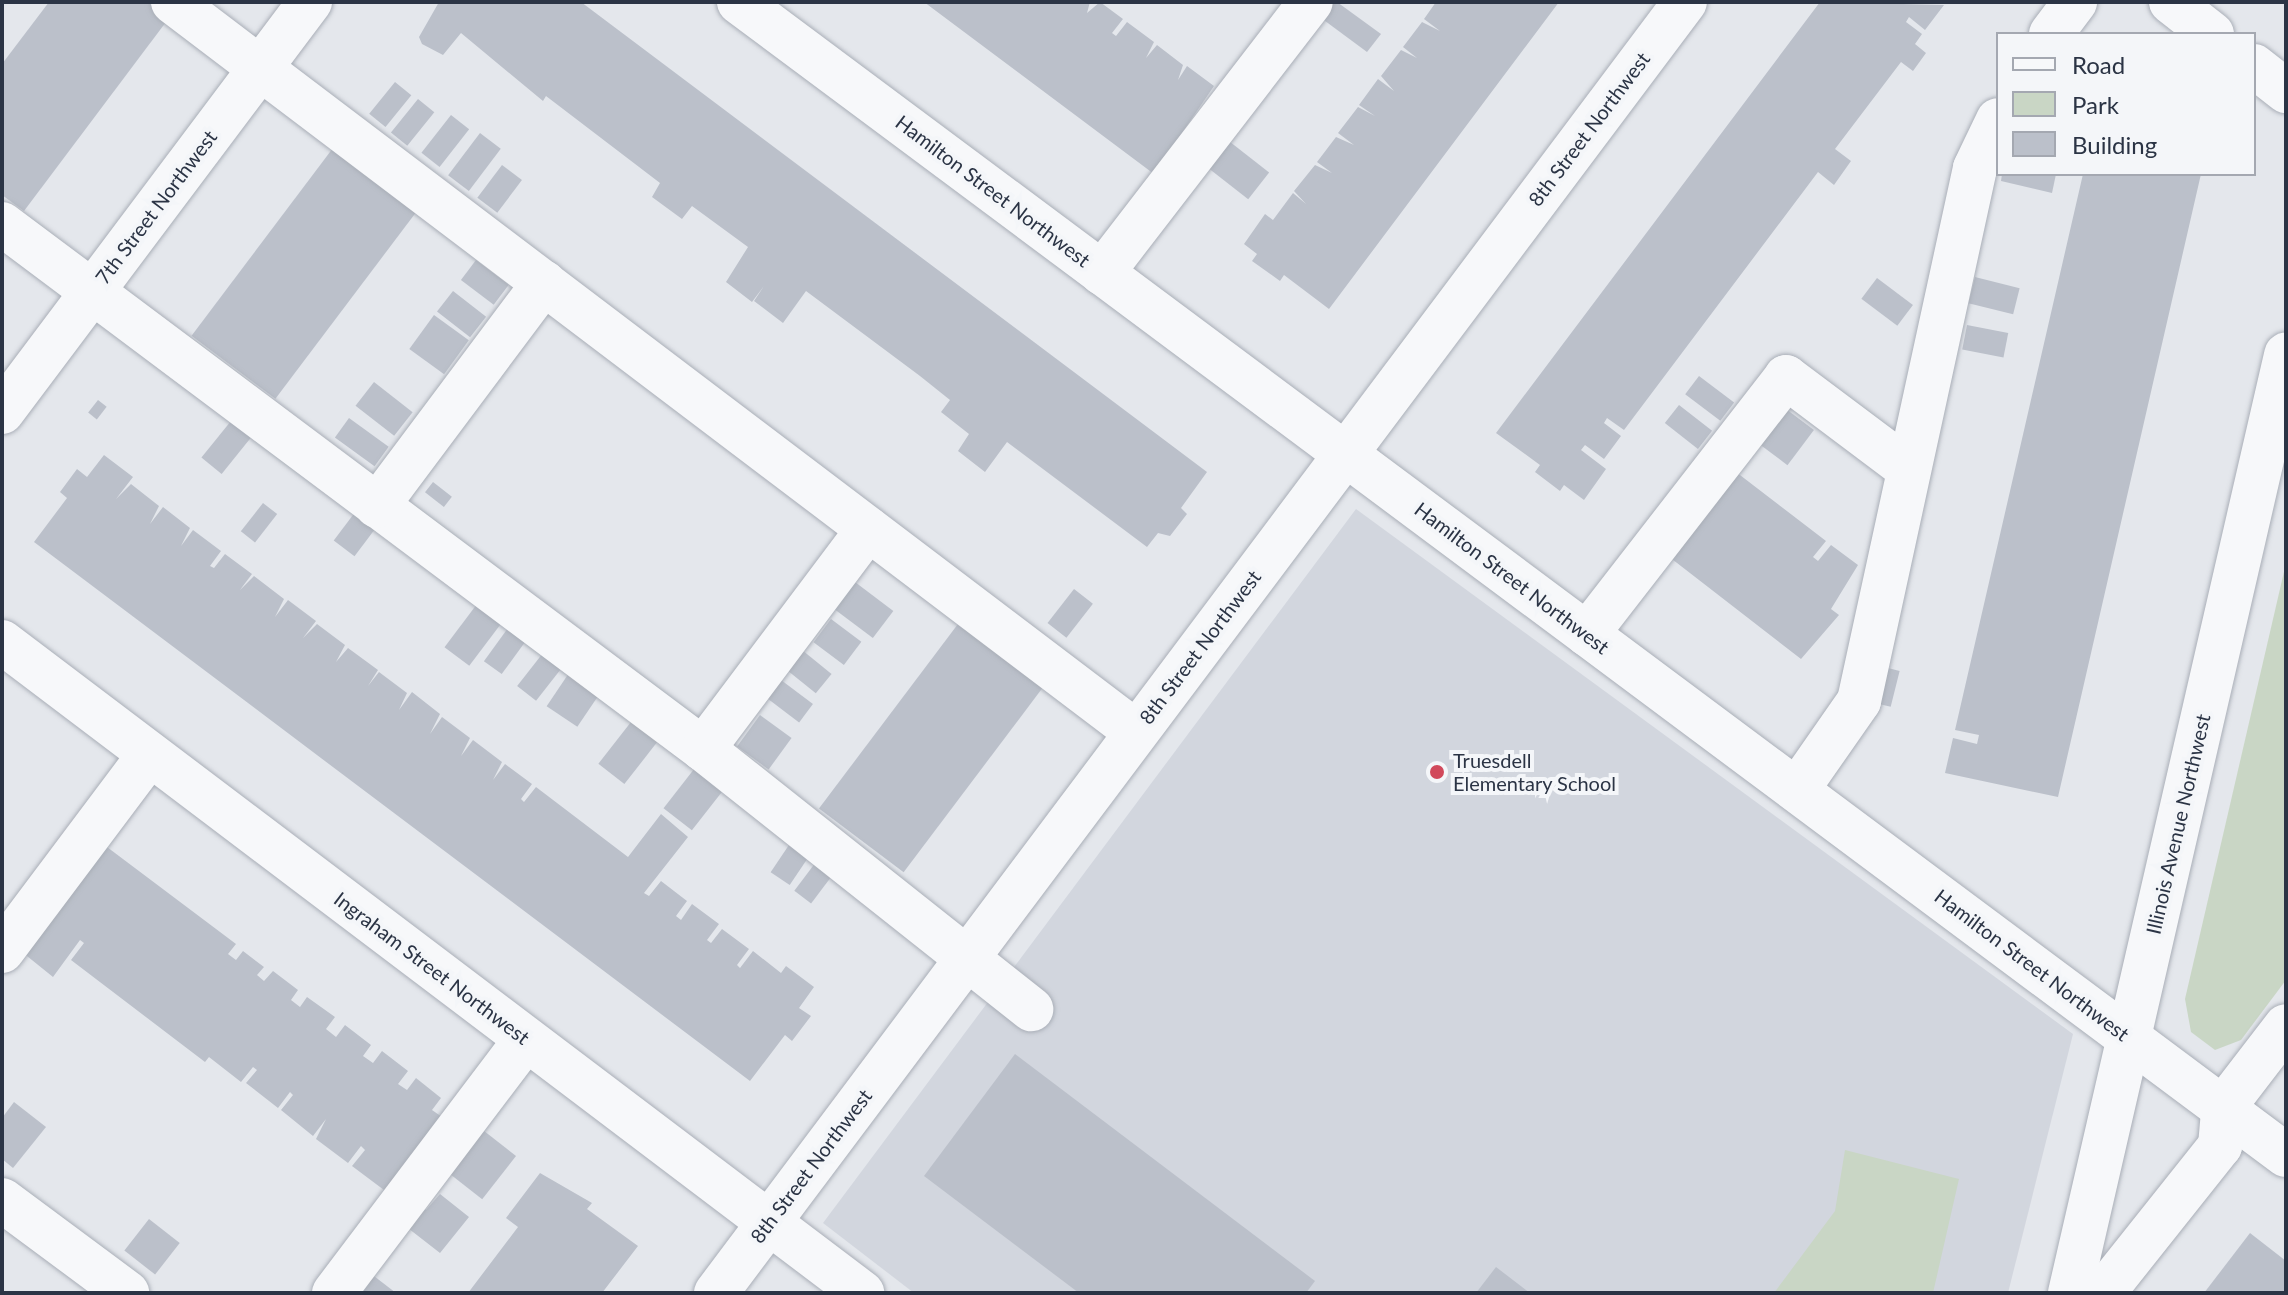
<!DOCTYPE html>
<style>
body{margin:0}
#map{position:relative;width:2288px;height:1295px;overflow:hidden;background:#e4e7ec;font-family:Lato,sans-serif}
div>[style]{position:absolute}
.built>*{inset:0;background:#d2d6de}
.green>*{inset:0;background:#c9d6c5}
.building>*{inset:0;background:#bbc0ca;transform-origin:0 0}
.roads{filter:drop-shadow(0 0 2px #a9aeb7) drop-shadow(0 0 2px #a9aeb7)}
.minor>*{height:44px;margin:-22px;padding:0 22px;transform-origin:22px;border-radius:22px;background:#f7f8fa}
.dots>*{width:22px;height:22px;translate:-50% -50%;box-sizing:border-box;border:4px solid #f4f6f9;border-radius:50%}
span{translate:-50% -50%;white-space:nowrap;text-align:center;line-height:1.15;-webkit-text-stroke:8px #f4f6f9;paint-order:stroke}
.street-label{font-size:20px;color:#2b3445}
.poi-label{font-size:20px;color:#2b3445}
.left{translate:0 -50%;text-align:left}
.frame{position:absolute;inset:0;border:4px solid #2b3445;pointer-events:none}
.legend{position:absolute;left:1996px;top:32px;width:260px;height:144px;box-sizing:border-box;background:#f4f6f9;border:2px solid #a4a8b1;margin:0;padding:10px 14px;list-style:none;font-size:24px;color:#2b3445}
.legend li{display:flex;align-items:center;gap:16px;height:40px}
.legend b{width:40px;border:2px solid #a4a8b1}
</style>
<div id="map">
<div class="built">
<div style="clip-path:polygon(1356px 509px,2073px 1034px,2008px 1293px,914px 1293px,823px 1223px)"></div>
</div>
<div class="green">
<div style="clip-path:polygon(2286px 563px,2286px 980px,2241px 1040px,2215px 1050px,2191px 1032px,2185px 999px)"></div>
<div style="clip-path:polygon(1845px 1150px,1959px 1179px,1933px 1293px,1774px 1293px,1835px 1211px)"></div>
</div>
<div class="building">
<div style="clip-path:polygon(49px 2px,147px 2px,169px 18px,24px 211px,2px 195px,2px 64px)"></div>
<div style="clip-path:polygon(439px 2px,581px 2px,1207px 472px,1181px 508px,1187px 514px,1170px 536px,1158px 533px,1147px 547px,1007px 442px,985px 472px,958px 451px,969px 434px,941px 412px,950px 400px,920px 376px,806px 291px,783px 323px,754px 301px,764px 286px,752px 302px,726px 282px,748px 247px,692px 206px,682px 219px,652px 197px,660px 183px,546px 96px,543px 101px,461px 33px,443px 55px,422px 44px,419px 37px)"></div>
<div style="clip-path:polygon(924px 2px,1090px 2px,1087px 13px,1100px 2px,1123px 19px,1112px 33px,1116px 36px,1127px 22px,1154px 42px,1146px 58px,1157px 45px,1183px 65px,1178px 80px,1187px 66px,1214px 86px,1154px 174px)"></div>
<div style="clip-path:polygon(1326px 2px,1337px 2px,1381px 34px,1367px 52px,1317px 15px)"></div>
<div style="clip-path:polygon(1436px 2px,1559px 2px,1329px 309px,1284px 275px,1280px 281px,1252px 261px,1257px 254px,1244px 244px,1265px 214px,1273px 220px,1293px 193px,1306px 204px,1294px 191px,1315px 165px,1332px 173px,1317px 162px,1336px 137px,1354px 145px,1338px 133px,1358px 107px,1375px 116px,1359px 105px,1378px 79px,1394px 91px,1381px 76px,1401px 50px,1417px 58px,1403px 47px,1422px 22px,1440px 31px,1424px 19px)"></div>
<div style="clip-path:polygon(1820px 2px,1944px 5px,1925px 30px,1909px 17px,1906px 22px,1922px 34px,1915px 44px,1926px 53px,1913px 71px,1901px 62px,1835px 149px,1851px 161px,1834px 185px,1818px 172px,1624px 430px,1607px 418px,1604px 423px,1621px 436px,1604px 459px,1585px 445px,1581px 450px,1606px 469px,1584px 500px,1564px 485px,1560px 491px,1535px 472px,1540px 465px,1496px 433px)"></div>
<div style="left:395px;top:82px;width:21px;height:41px;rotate:39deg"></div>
<div style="left:418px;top:99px;width:21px;height:43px;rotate:39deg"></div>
<div style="left:451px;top:115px;width:23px;height:48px;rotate:38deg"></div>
<div style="left:480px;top:133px;width:26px;height:53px;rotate:37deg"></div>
<div style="left:1225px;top:138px;width:56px;height:34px;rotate:38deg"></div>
<div style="left:336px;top:144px;width:105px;height:240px;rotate:37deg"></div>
<div style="left:502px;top:165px;width:25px;height:41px;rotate:37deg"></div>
<div style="clip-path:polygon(2002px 174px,2056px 174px,2052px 193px,2001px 181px)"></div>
<div style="clip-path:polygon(2083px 174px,2201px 174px,2058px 797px,1945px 773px,1953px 738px,1977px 744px,1979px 735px,1955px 730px)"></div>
<div style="left:476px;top:260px;width:41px;height:25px;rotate:37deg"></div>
<div style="left:1975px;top:277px;width:46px;height:27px;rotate:14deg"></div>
<div style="left:1877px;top:278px;width:45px;height:26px;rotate:37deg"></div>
<div style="left:453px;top:291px;width:42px;height:26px;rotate:38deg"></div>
<div style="left:434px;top:315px;width:43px;height:42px;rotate:36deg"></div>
<div style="left:1967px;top:325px;width:42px;height:25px;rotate:11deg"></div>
<div style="left:1699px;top:376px;width:44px;height:23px;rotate:37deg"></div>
<div style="left:374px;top:382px;width:49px;height:30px;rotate:38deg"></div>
<div style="left:98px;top:400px;width:11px;height:16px;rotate:38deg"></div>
<div style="left:1679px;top:405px;width:42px;height:23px;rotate:38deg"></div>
<div style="left:1782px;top:406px;width:40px;height:44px;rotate:37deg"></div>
<div style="left:349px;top:418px;width:49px;height:24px;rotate:36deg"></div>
<div style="left:231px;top:421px;width:26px;height:47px;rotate:39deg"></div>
<div style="clip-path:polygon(104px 455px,133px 477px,116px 499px,131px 484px,159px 506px,150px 524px,163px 507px,190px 528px,181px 546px,193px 530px,221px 551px,210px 566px,214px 568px,225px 554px,252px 574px,240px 590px,254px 576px,284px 599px,275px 617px,288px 600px,316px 621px,303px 638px,317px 624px,345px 645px,336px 662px,348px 648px,378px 670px,368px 686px,379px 672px,407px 693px,399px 710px,412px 692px,440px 714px,430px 734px,442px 717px,470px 738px,461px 756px,473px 740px,502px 762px,493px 780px,505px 764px,532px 784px,521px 799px,524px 802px,536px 787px,628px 857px,661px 814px,688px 837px,644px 893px,649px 896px,661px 881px,687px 901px,676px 916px,681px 920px,692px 904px,719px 924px,707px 940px,711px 943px,722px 929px,749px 949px,737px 965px,740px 968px,753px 951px,781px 973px,786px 966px,814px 987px,799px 1008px,811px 1016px,792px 1041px,785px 1035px,750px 1081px,34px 542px,67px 498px,60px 492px,77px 469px,87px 477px)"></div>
<div style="clip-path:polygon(1736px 472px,1826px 541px,1813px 557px,1818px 561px,1831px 545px,1858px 565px,1831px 609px,1839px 615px,1801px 659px,1668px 556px)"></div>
<div style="left:433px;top:482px;width:24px;height:13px;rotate:38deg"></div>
<div style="left:263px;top:503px;width:18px;height:36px;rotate:38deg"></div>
<div style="left:359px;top:507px;width:26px;height:42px;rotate:37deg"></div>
<div style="left:851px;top:579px;width:53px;height:34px;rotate:37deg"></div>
<div style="left:1074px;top:589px;width:24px;height:43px;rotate:38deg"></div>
<div style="left:477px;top:604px;width:31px;height:54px;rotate:37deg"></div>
<div style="left:964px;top:616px;width:106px;height:241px;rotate:37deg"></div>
<div style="left:831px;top:619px;width:38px;height:29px;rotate:37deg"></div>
<div style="left:508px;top:628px;width:22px;height:41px;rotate:36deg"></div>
<div style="left:802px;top:650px;width:38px;height:25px;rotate:39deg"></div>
<div style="left:543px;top:653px;width:24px;height:42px;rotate:38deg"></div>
<div style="left:1888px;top:668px;width:12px;height:37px;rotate:14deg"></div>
<div style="left:569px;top:673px;width:37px;height:40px;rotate:34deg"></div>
<div style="left:781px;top:680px;width:40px;height:23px;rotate:37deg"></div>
<div style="left:760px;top:715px;width:39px;height:39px;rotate:36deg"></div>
<div style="left:631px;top:722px;width:33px;height:53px;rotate:38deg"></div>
<div style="left:698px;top:764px;width:36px;height:56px;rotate:38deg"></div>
<div style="left:793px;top:839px;width:23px;height:40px;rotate:34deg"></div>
<div style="clip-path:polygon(103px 844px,236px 944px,228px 954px,236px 960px,243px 951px,264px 967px,257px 975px,264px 981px,273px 971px,298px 990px,291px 1000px,300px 1007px,307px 997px,335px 1017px,326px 1029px,336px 1037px,345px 1025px,371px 1045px,363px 1056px,373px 1063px,382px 1051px,408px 1071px,398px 1084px,407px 1090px,416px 1078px,441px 1098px,432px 1110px,442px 1117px,384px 1190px,352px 1166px,365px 1150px,361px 1146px,348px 1163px,316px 1139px,326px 1119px,313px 1136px,281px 1110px,293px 1095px,290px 1092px,278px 1108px,246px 1083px,257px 1070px,253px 1067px,241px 1082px,209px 1057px,205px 1062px,71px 960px,84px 943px,80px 940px,53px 977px,22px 952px)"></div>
<div style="left:819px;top:858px;width:21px;height:41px;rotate:37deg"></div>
<div style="clip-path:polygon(1015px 1054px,1315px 1281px,1306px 1293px,1079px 1293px,924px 1176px)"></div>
<div style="clip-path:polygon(14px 1102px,46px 1127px,13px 1168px,2px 1159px,2px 1118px)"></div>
<div style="left:479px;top:1127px;width:47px;height:55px;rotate:38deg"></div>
<div style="clip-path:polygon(540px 1173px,592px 1203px,587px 1209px,638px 1246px,602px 1293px,468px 1293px,518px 1227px,506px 1218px)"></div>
<div style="clip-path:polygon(440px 1194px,469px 1217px,440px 1253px,404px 1225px,420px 1205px,426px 1210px)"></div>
<div style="left:149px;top:1219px;width:39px;height:40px;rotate:38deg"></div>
<div style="clip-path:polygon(2250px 1233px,2286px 1261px,2286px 1293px,2204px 1293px)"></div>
<div style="clip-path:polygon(1496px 1267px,1530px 1293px,1476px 1293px)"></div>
<div style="clip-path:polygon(370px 1273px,396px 1293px,359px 1293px)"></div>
</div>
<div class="roads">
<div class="minor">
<div style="left:173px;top:2px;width:1208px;rotate:37.16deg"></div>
<div style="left:739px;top:2px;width:1929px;rotate:36.7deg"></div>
<div style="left:2171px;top:2px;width:52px;rotate:38deg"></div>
<div style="left:2051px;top:34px;width:40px;rotate:-53deg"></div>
<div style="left:2254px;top:66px;width:41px;rotate:38deg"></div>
<div style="left:2px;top:224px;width:876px;rotate:36.83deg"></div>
<div style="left:703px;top:749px;width:419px;rotate:38.4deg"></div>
<div style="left:1102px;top:273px;width:342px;rotate:-52.4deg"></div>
<div style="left:2px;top:412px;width:513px;rotate:-53.09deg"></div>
<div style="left:377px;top:506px;width:279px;rotate:-53.2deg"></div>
<div style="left:1587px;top:634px;width:325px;rotate:-52.2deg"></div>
<div style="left:1786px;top:377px;width:151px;rotate:36.9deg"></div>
<div style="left:2px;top:642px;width:1079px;rotate:37.12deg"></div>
<div style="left:703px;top:749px;width:275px;rotate:-53.1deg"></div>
<div style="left:1797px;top:790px;width:108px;rotate:-55.1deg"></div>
<div style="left:1859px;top:701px;width:545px;rotate:-77.72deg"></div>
<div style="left:1975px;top:168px;width:53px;rotate:-64.4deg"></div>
<div style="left:2px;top:951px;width:246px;rotate:-53.1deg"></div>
<div style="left:2px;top:1200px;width:156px;rotate:36.6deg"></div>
<div style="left:334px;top:1293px;width:318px;rotate:-52.9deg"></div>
<div style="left:716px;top:1293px;width:1614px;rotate:-53.11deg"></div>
<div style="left:2070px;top:1293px;width:963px;rotate:-77.03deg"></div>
<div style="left:2103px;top:1293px;width:188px;rotate:-51.5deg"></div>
<div style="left:2220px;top:1146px;width:38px;rotate:-85deg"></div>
<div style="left:2223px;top:1108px;width:103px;rotate:-52.5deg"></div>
</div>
</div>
<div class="dots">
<div style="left:1437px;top:772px;background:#d1495b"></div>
</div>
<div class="street-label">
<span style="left:1589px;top:129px;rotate:-53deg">8th Street Northwest</span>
<span style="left:993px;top:191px;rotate:37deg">Hamilton Street Northwest</span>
<span style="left:156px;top:207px;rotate:-53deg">7th Street Northwest</span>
<span style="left:1512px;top:578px;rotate:37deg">Hamilton Street Northwest</span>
<span style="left:1200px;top:647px;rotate:-53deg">8th Street Northwest</span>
<span style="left:2178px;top:824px;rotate:-77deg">Illinois Avenue Northwest</span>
<span style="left:2032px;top:965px;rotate:37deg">Hamilton Street Northwest</span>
<span style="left:432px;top:968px;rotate:37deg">Ingraham Street Northwest</span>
<span style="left:811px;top:1166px;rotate:-53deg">8th Street Northwest</span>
</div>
<div class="poi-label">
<span class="left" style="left:1453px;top:772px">Truesdell<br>Elementary School</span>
</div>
<div class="frame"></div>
<ul class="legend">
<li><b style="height:10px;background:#f7f8fa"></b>Road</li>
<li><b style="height:22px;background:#c9d6c5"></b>Park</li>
<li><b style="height:22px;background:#bbc0ca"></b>Building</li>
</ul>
</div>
